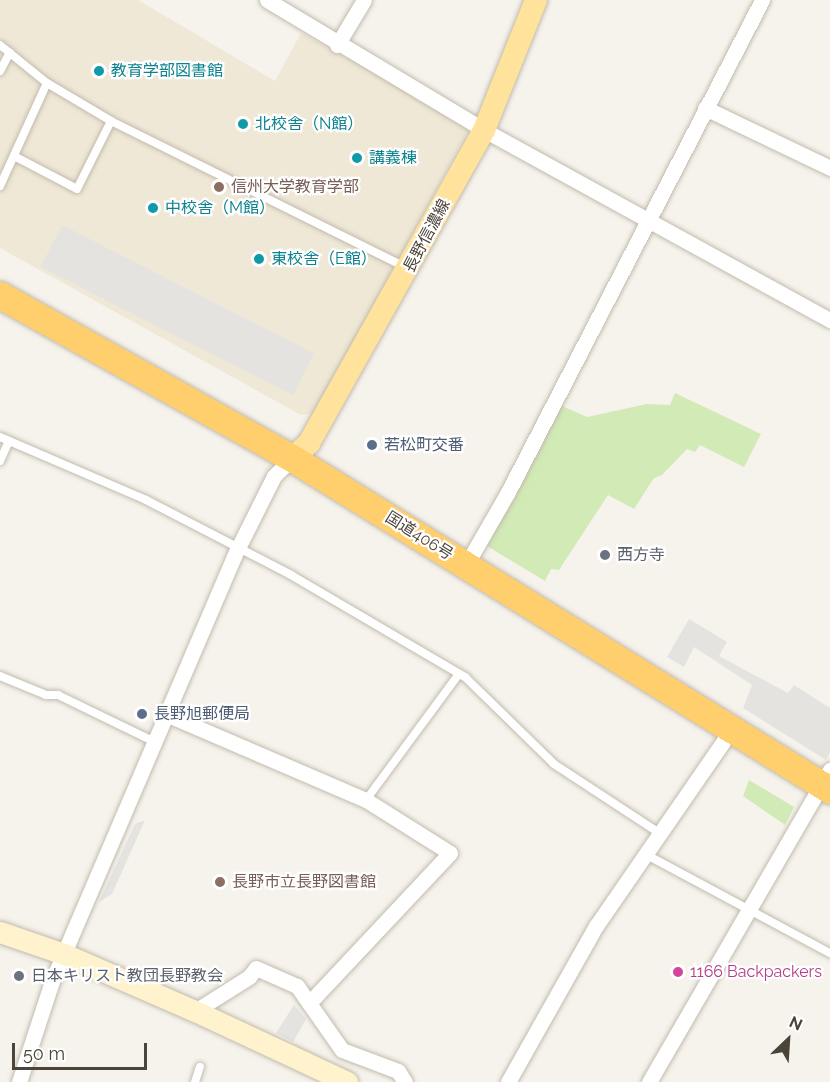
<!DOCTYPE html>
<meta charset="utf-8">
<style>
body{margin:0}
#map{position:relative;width:830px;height:1082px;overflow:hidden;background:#f6f3ec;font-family:Raleway,"Noto Sans JP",sans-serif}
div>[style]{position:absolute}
.education>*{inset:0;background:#efe8d6}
.green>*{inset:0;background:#d2eab5}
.parking>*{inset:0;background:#e5e3e0;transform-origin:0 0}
.roads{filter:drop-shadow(0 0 2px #c2bbae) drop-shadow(0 0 2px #c2bbae)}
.lane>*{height:8px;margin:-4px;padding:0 4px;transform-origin:4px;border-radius:4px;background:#fff}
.street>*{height:15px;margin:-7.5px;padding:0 7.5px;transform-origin:7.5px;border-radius:7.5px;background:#fff}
.secondary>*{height:21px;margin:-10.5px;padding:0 10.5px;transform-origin:10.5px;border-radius:10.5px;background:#fff3cd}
.primary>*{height:22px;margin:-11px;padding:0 11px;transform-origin:11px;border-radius:11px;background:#ffe39c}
.highway>*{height:27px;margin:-13.5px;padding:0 13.5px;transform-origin:13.5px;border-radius:13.5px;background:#ffcf6e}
.dots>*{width:16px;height:16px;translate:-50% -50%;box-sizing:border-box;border:3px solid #fff;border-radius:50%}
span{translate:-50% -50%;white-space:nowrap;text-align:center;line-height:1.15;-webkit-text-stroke:4.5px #fff;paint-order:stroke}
.culture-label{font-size:16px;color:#0d838f}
.left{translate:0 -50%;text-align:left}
.education-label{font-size:16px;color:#785e54}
.street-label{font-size:16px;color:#4b4439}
.service-label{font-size:16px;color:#4e5e75}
.worship-label{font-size:16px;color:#5b616d}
.hotel-label{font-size:16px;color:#b23c85}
.north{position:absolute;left:758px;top:1010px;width:60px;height:60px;-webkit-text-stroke:4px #fff;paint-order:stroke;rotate:25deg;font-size:16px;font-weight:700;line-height:24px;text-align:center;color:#4b4439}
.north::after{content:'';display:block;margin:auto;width:21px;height:27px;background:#4b4439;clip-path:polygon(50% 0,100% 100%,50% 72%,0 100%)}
.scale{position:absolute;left:12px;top:1043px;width:135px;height:27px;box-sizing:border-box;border:3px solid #4b4439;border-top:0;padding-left:8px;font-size:18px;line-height:21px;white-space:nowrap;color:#4b4439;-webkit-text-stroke:4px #fff;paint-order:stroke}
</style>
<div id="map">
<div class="education">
<div style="clip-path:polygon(0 0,138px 0,275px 81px,301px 33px,471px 125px,315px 413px,301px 415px,0 248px)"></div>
</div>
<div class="green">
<div style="clip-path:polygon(675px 393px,761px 434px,744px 467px,700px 445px,695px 452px,687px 449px,662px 475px,654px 478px,634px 509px,608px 495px,559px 570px,551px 569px,545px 581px,487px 546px,560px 405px,587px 417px,647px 404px,670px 405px)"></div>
<div style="clip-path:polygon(749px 780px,794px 807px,785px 825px,743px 796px)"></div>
</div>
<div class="parking">
<div style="left:62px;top:225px;width:283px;height:47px;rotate:27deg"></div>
<div style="clip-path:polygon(689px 619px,727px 642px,719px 656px,788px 693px,794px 685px,830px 708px,830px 753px,826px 760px,743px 708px,752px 685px,694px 647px,684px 667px,667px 657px)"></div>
<div style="clip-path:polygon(145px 820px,112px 894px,99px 902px,135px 824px)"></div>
<div style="clip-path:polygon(294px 1005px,306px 1019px,293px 1042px,276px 1033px)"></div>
</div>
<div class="roads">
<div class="lane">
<div style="left:0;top:45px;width:60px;rotate:39deg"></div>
<div style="left:0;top:71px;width:21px;rotate:-62deg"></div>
<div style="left:14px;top:156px;width:71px;rotate:27.6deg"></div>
<div style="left:77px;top:189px;width:76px;rotate:-63.4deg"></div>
<div style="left:0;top:186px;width:113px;rotate:-65.5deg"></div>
<div style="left:47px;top:83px;width:74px;rotate:30.7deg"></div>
<div style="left:111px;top:121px;width:328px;rotate:26.4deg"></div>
<div style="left:0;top:437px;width:159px;rotate:23.3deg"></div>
<div style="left:146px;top:500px;width:163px;rotate:27.3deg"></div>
<div style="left:291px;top:575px;width:202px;rotate:30.4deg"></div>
<div style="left:465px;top:677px;width:124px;rotate:44.3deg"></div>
<div style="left:554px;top:764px;width:128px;rotate:33.2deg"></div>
<div style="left:0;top:461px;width:22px;rotate:-66deg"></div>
<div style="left:0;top:676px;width:50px;rotate:22.4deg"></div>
<div style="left:46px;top:695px;width:12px"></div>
<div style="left:58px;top:695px;width:108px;rotate:25.9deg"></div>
<div style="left:366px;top:800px;width:157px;rotate:-53.6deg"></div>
<div style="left:647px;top:855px;width:208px;rotate:28.2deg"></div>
<div style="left:195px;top:1082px;width:16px;rotate:-72deg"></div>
</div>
<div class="street">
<div style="left:267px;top:0;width:253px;rotate:30.9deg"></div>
<div style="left:484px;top:130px;width:395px;rotate:28.8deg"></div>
<div style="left:337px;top:45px;width:52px;rotate:-59deg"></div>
<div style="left:705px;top:108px;width:139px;rotate:25.6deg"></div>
<div style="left:466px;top:565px;width:84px;rotate:-60.1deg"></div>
<div style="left:508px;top:492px;width:554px;rotate:-62.69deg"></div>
<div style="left:166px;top:714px;width:218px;rotate:23.3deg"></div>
<div style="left:366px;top:800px;width:99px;rotate:32.2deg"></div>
<div style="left:450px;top:853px;width:206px;rotate:133.2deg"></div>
<div style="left:195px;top:1011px;width:64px;rotate:-32.2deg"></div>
<div style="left:249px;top:977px;width:11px;rotate:-52deg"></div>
<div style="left:256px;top:968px;width:45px;rotate:23.7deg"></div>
<div style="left:297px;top:986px;width:78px;rotate:54.9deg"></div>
<div style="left:342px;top:1050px;width:60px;rotate:20.6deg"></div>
<div style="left:398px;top:1071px;width:13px;rotate:58deg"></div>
<div style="left:19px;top:1082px;width:106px;rotate:-71.9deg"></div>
<div style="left:52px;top:981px;width:471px;rotate:-66.8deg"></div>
<div style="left:238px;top:548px;width:80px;rotate:-63.4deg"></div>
<div style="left:274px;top:476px;width:25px;rotate:-45deg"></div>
<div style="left:508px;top:1082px;width:179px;rotate:-60.6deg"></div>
<div style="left:596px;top:926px;width:236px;rotate:-55.4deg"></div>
<div style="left:649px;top:1082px;width:361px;rotate:-59.9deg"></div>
</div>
<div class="secondary">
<div style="left:0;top:932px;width:68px;rotate:19deg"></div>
<div style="left:64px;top:954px;width:143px;rotate:23.5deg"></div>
<div style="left:195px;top:1011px;width:168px;rotate:25deg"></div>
</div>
<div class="primary">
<div style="left:292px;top:458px;width:23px;rotate:-41deg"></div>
<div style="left:309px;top:443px;width:359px;rotate:-60.8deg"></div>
<div style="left:484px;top:130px;width:140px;rotate:-68.2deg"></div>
</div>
<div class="highway">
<div style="left:0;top:295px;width:334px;rotate:29.2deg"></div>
<div style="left:292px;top:458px;width:632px;rotate:31.68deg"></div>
</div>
</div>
<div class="dots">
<div style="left:99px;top:71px;background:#0f9aa8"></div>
<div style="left:243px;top:124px;background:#0f9aa8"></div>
<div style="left:357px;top:158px;background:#0f9aa8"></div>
<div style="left:219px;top:187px;background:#8d6e63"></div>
<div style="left:153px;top:208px;background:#0f9aa8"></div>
<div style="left:259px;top:259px;background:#0f9aa8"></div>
<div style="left:372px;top:445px;background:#5c6f8a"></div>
<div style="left:605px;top:555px;background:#6b7280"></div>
<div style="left:142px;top:714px;background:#5c6f8a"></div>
<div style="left:220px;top:882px;background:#8d6e63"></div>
<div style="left:678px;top:972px;background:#d1479c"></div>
<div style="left:19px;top:976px;background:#6b7280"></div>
</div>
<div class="culture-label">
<span class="left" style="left:111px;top:71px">教育学部図書館</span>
<span class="left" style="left:255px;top:124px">北校舎（N館）</span>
<span class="left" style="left:369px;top:158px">講義棟</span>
<span class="left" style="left:165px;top:208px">中校舎（M館）</span>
<span class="left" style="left:271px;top:259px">東校舎（E館）</span>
</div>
<div class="education-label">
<span class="left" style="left:231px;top:187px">信州大学教育学部</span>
<span class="left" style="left:232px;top:882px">長野市立長野図書館</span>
</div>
<div class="street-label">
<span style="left:427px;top:236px;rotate:-62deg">長野信濃線</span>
<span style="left:419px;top:536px;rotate:32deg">国道406号</span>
</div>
<div class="service-label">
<span class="left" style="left:384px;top:445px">若松町交番</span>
<span class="left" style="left:154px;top:714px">長野旭郵便局</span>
</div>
<div class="worship-label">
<span class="left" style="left:617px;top:555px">西方寺</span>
<span class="left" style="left:31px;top:976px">日本キリスト教団長野教会</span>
</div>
<div class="hotel-label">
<span class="left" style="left:690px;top:972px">1166 Backpackers</span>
</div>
<div class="north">N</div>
<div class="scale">50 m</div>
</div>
